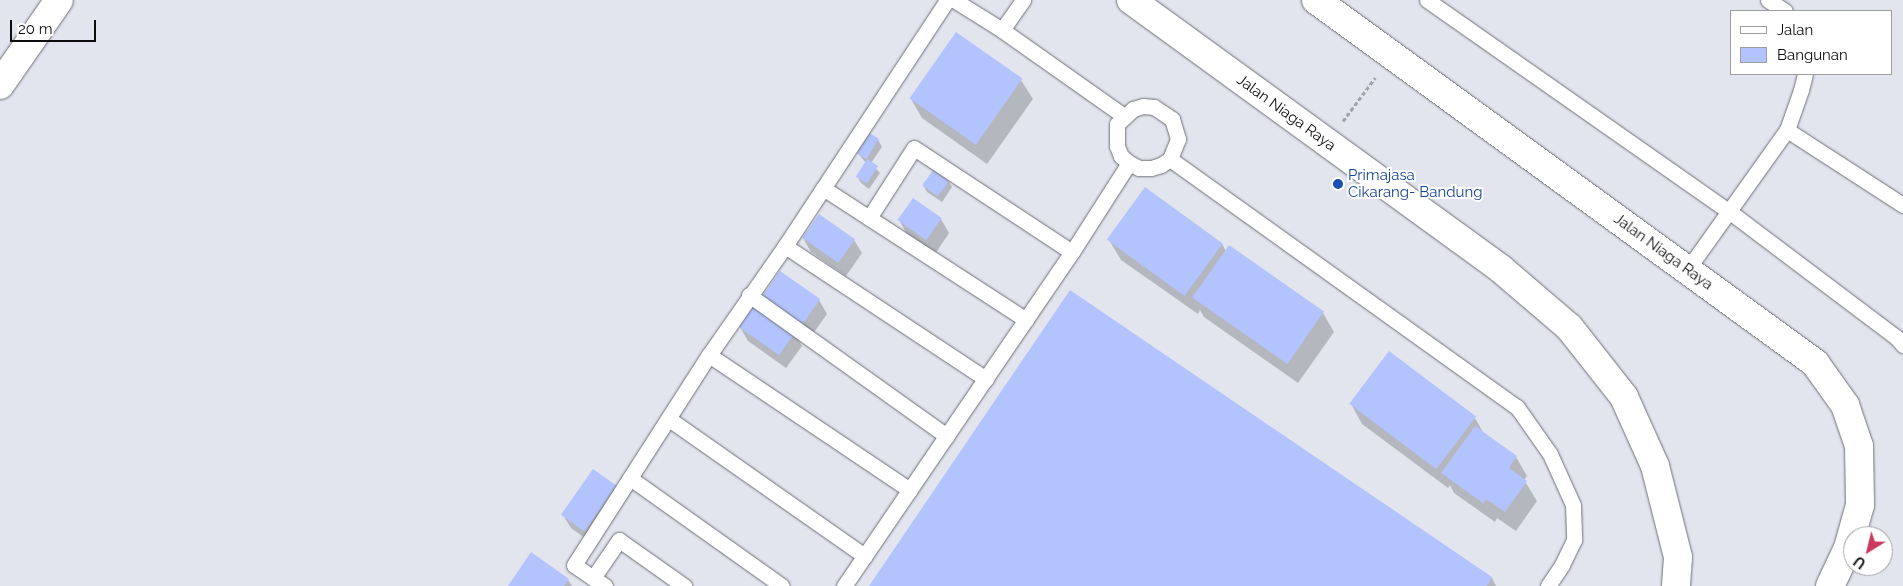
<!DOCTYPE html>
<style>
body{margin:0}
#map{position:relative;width:1903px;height:586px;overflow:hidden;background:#e3e5ee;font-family:Raleway,sans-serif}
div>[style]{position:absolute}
.shadow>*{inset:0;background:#0003}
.building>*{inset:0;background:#b3c3fd;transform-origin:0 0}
.path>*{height:3px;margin-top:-1.5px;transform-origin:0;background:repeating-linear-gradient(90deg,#a2a3aa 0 4px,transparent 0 6.5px)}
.roads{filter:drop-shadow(0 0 1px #6d6f76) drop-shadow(0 0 1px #6d6f76)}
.lane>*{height:15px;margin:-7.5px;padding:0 7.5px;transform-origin:7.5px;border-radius:7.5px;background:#fff}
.street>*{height:28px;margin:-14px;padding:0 14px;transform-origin:14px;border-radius:14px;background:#fff}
.secondary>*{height:28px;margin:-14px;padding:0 14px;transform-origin:14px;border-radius:14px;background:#fff}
.dots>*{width:14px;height:14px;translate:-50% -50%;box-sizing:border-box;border:2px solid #fff;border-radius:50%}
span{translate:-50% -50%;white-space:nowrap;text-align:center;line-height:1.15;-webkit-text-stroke:4px #fff;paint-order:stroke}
.street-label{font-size:15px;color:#0d0d10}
.transit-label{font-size:15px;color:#164399}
.left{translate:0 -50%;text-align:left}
.legend{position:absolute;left:1730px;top:10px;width:162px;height:65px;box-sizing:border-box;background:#fff;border:1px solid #9e9e9f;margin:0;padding:6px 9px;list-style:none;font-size:15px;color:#0d0d10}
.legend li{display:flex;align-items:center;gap:10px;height:25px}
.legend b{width:25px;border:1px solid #9e9e9f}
.north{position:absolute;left:1843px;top:526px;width:50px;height:50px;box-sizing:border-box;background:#fff;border:1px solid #9e9e9f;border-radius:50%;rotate:216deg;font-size:14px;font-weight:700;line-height:20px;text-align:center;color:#0d0d10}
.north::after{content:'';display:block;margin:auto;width:18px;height:22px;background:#c8395d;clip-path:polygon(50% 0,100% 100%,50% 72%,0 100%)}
.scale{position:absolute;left:10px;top:20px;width:86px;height:22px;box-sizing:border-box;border:2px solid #0d0d10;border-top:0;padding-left:6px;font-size:15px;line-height:18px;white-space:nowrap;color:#0d0d10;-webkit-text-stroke:4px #fff;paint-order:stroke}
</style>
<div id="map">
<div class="shadow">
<div style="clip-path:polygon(1021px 80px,1033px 99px,987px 164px,922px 118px,911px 99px)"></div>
<div style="clip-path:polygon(878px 140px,882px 147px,871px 163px,880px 173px,869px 189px,861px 183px,857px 176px,866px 163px,856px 151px)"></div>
<div style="clip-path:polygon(948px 180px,952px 187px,942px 202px,927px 192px,923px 185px)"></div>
<div style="clip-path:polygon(914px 200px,941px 219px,949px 233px,935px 254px,907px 234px,899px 220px)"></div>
<div style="clip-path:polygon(803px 238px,854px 240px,862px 253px,846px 276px,811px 252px)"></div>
<div style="clip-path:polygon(1109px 240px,1222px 244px,1226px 251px,1323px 313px,1334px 332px,1298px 383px,1204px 317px,1200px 310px,1198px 314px,1121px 260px)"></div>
<div style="clip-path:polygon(1070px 292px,1492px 578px,1496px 586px,870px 586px)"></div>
<div style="clip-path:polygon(819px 300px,827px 314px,810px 338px,771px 311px)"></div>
<div style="clip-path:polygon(740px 327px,794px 333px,802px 346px,786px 368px,748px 341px)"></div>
<div style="clip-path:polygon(1351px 404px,1475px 418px,1484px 434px,1516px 457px,1527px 476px,1524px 480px,1537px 501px,1516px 531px,1497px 518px,1495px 522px,1454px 493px,1450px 485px,1448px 488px,1362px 424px)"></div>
<div style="clip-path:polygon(616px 487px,624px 501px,593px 544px,571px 528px,563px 515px)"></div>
<div style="clip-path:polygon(532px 554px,568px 580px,572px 586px,509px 586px)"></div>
</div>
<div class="building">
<div style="left:956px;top:32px;width:81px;height:81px;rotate:35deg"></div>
<div style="left:868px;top:132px;width:13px;height:24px;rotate:32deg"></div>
<div style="left:867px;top:159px;width:13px;height:21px;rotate:32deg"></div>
<div style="left:934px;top:169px;width:19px;height:20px;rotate:36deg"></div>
<div style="left:1145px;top:187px;width:96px;height:65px;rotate:36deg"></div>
<div style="left:913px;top:198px;width:35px;height:27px;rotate:35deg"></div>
<div style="left:819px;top:214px;width:44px;height:29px;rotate:35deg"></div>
<div style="left:1229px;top:245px;width:116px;height:64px;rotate:35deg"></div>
<div style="left:780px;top:271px;width:49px;height:32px;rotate:35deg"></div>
<div style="clip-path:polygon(1070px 290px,1492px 577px,1487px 586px,869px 586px)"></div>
<div style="left:755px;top:304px;width:49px;height:28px;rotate:35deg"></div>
<div style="left:1389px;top:351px;width:109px;height:66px;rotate:37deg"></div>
<div style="clip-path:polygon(1475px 426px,1517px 456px,1509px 468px,1527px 481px,1505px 512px,1486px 499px,1483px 503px,1441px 473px)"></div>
<div style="left:593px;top:469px;width:29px;height:56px;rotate:35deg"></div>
<div style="clip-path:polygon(531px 552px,569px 579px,564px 586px,508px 586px)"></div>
</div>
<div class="path">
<div style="left:1343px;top:121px;width:54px;rotate:-53.3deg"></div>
</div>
<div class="roads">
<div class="lane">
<div style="left:954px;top:0;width:57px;rotate:32deg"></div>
<div style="left:1002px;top:30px;width:149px;rotate:35.2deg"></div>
<div style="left:1427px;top:0;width:370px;rotate:35deg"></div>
<div style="left:1730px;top:212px;width:208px;rotate:37deg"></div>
<div style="left:1896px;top:337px;width:11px;rotate:49deg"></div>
<div style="left:1768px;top:0;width:20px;rotate:33deg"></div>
<div style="left:1002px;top:30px;width:37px;rotate:-55deg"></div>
<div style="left:1143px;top:106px;width:11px;rotate:5deg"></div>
<div style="left:1154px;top:107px;width:22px;rotate:34deg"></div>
<div style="left:1172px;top:119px;width:21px;rotate:73deg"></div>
<div style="left:1178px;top:139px;width:22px;rotate:112deg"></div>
<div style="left:1170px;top:159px;width:11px;rotate:146deg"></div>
<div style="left:1161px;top:165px;width:10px;rotate:163deg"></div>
<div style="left:1151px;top:168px;width:12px;rotate:180deg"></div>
<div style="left:1139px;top:168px;width:11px;rotate:-153deg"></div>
<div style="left:1129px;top:163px;width:11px;rotate:-139deg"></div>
<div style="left:1121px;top:156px;width:11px;rotate:-112deg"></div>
<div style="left:1117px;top:146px;width:22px;rotate:-90deg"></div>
<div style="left:1117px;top:124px;width:22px;rotate:-43deg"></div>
<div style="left:1133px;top:109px;width:10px;rotate:-17deg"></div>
<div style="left:1787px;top:130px;width:138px;rotate:32.9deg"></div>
<div style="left:1170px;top:159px;width:427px;rotate:35.6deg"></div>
<div style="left:1517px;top:407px;width:57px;rotate:54.9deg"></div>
<div style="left:1550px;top:454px;width:56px;rotate:65.7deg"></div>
<div style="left:1573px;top:505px;width:35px;rotate:88deg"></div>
<div style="left:1574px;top:540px;width:28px;rotate:116deg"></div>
<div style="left:1562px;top:565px;width:25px;rotate:124deg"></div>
<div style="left:823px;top:188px;width:242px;rotate:33deg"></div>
<div style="left:869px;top:218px;width:83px;rotate:-57.3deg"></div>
<div style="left:914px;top:148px;width:189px;rotate:33.4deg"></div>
<div style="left:785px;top:246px;width:241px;rotate:33.5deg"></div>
<div style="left:1687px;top:270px;width:172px;rotate:-54.5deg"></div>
<div style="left:1787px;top:130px;width:42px;rotate:-70.7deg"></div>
<div style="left:1801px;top:90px;width:16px;rotate:-76deg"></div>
<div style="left:749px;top:295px;width:243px;rotate:35.5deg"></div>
<div style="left:709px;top:355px;width:242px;rotate:33.9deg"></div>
<div style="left:669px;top:419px;width:239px;rotate:35deg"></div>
<div style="left:630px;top:478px;width:186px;rotate:35.4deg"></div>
<div style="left:593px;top:578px;width:46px;rotate:-55.6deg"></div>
<div style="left:619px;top:540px;width:80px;rotate:35.3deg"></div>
<div style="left:605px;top:586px;width:37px;rotate:-146deg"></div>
<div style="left:574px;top:565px;width:250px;rotate:-57.3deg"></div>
<div style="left:709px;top:355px;width:133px;rotate:-55.1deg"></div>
<div style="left:785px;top:246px;width:295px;rotate:-56.6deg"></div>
<div style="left:844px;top:586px;width:404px;rotate:-55.7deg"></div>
<div style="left:1072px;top:252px;width:106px;rotate:-57.4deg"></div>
</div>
<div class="street">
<div style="left:0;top:85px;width:103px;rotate:-55.2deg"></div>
</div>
<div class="secondary">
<div style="left:1131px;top:0;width:457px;rotate:36deg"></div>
<div style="left:1501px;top:269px;width:89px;rotate:40.5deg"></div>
<div style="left:1569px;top:327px;width:89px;rotate:51.8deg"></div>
<div style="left:1624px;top:397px;width:76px;rotate:65.8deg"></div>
<div style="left:1655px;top:466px;width:94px;rotate:75.8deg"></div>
<div style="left:1678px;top:557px;width:29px;rotate:94deg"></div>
<div style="left:1316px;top:0;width:617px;rotate:36.03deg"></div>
<div style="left:1815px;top:363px;width:52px;rotate:54.5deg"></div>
<div style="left:1845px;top:405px;width:43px;rotate:71.1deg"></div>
<div style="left:1859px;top:446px;width:59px;rotate:89deg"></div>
<div style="left:1860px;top:505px;width:45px;rotate:105.6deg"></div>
<div style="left:1848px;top:548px;width:42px;rotate:115.3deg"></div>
</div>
</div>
<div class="dots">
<div style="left:1338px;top:184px;background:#1a4fb4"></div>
</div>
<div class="street-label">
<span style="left:1286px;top:113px;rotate:36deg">Jalan Niaga Raya</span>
<span style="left:1663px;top:252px;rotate:36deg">Jalan Niaga Raya</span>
</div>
<div class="transit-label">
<span class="left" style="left:1348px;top:184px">Primajasa<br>Cikarang- Bandung</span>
</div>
<ul class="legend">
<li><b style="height:6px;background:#fff"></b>Jalan</li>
<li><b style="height:14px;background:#b3c3fd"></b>Bangunan</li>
</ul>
<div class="north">U</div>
<div class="scale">20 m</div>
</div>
